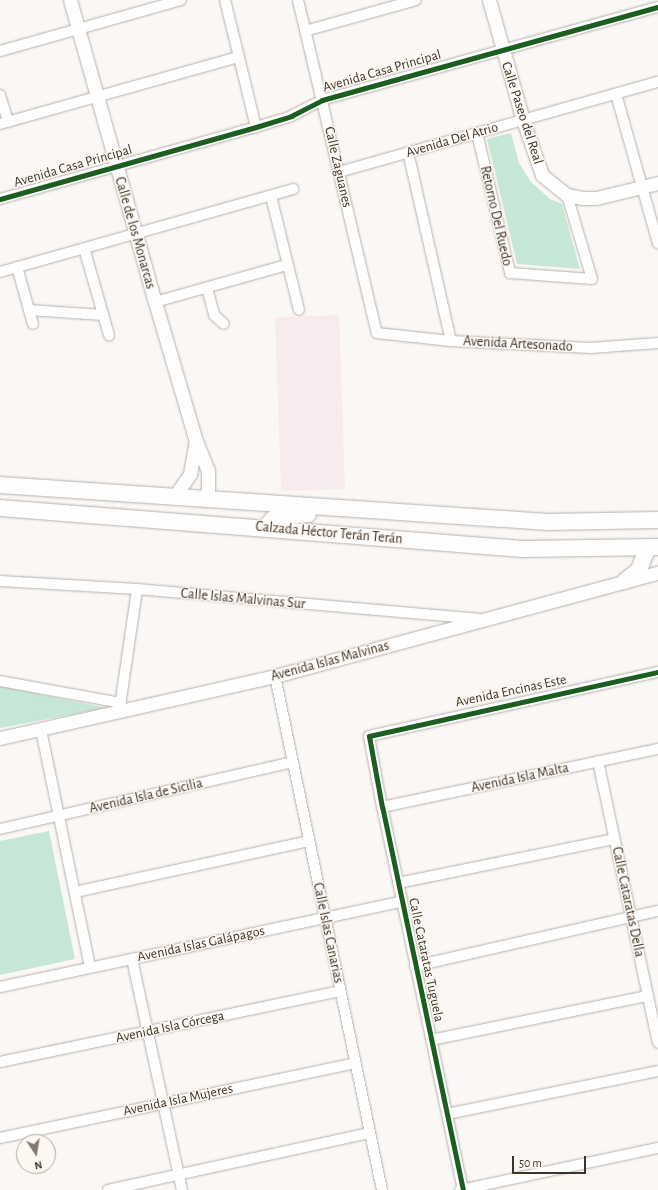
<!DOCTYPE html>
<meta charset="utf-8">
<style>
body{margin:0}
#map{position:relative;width:658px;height:1190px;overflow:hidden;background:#faf7f5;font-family:"Alegreya Sans",sans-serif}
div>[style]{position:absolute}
.industrial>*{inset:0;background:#f8ebed;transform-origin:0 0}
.green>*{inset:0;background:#c7e7d6}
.roads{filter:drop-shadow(0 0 1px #b6b1ab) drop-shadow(0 0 1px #b6b1ab)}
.minor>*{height:10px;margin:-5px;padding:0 5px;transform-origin:5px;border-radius:5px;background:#fefefe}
.tertiary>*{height:13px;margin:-6.5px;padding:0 6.5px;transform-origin:6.5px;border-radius:6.5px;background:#fefefe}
.primary>*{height:16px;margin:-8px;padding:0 8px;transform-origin:8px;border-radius:8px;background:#fefefe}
.cycleway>*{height:5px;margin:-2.5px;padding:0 2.5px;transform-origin:2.5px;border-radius:2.5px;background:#1b5e20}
span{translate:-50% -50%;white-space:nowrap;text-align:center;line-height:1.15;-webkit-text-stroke:3px #fdf7f2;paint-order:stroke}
.street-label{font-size:14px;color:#3e342a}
.north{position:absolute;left:16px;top:1134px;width:40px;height:40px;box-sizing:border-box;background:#fdf7f2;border:1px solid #b1a9a2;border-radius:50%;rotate:168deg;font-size:11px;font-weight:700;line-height:16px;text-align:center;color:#3e342a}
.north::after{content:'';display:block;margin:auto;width:14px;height:18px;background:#807871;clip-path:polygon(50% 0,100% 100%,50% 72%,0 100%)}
.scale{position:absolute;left:512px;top:1156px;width:74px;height:18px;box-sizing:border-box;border:2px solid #3e342a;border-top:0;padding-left:5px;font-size:12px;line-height:14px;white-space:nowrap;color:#3e342a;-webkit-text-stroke:3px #fdf7f2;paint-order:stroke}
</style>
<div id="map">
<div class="industrial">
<div style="left:339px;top:315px;width:174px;height:64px;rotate:88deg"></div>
</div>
<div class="green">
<div style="clip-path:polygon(511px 133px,519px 163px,531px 182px,550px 199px,562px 204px,580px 269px,517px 264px,487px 139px)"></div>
<div style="clip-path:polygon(0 686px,106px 708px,0 728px)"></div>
<div style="clip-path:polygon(49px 831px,75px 959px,0 975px,0 841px)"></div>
</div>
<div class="roads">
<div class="minor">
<div style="left:225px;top:0;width:131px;rotate:76.3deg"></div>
<div style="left:298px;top:0;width:342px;rotate:76.7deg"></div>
<div style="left:377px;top:333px;width:74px;rotate:6.2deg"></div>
<div style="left:451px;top:341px;width:140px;rotate:2.9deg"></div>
<div style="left:591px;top:348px;width:67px;rotate:-4.3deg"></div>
<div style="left:305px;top:31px;width:115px;rotate:-15.6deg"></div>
<div style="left:0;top:51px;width:188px;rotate:-15.7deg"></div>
<div style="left:616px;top:94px;width:155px;rotate:74.3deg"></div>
<div style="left:0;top:95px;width:28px;rotate:73deg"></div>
<div style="left:0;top:124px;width:247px;rotate:-15.7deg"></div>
<div style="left:477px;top:133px;width:144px;rotate:76.7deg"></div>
<div style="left:510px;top:273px;width:82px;rotate:4.2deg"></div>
<div style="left:592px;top:279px;width:88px;rotate:-106.6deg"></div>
<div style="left:408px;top:152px;width:194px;rotate:77.2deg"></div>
<div style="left:339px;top:172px;width:331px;rotate:-15.8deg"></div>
<div style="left:271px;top:196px;width:117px;rotate:76.2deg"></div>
<div style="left:0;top:199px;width:266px;rotate:-15.7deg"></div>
<div style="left:256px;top:127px;width:37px;rotate:-17deg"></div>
<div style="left:291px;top:116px;width:35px;rotate:-27deg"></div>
<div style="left:322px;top:100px;width:349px;rotate:-15.5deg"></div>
<div style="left:84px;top:248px;width:91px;rotate:74deg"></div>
<div style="left:17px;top:267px;width:59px;rotate:74.3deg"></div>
<div style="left:0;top:272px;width:305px;rotate:-15.8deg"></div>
<div style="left:207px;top:288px;width:28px;rotate:75deg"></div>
<div style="left:214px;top:315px;width:13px;rotate:42deg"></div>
<div style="left:155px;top:302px;width:137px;rotate:-15.7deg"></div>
<div style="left:29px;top:310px;width:74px;rotate:3.9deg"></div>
<div style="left:0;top:581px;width:137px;rotate:3.3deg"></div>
<div style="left:137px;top:589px;width:342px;rotate:5deg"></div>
<div style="left:275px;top:676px;width:525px;rotate:78.24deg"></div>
<div style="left:0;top:681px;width:123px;rotate:10.3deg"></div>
<div style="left:119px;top:713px;width:125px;rotate:-81.7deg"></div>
<div style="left:41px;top:730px;width:242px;rotate:78.3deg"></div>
<div style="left:598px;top:761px;width:288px;rotate:78deg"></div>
<div style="left:382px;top:807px;width:282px;rotate:-11.9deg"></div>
<div style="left:0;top:829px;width:300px;rotate:-12.9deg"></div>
<div style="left:398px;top:883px;width:220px;rotate:-11.5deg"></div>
<div style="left:75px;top:892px;width:239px;rotate:-12.3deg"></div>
<div style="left:132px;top:959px;width:236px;rotate:77.8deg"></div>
<div style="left:415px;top:966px;width:249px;rotate:-12.8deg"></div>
<div style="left:0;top:987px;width:410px;rotate:-12deg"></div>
<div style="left:431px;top:1040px;width:221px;rotate:-11.5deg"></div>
<div style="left:0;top:1062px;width:347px;rotate:-11.8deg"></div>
<div style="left:447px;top:1114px;width:215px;rotate:-11.5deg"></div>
<div style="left:0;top:1138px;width:363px;rotate:-11.9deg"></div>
<div style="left:108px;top:1190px;width:268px;rotate:-12.3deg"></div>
<div style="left:460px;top:1190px;width:202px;rotate:-12deg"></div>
<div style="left:463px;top:1190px;width:391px;rotate:-101.9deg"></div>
<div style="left:382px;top:807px;width:72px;rotate:-100.4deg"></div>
<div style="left:369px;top:736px;width:296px;rotate:-12.5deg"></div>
</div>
<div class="tertiary">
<div style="left:70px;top:0;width:314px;rotate:74.3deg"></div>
<div style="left:155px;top:302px;width:145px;rotate:73.6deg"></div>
<div style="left:196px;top:441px;width:32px;rotate:68deg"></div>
<div style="left:208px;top:471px;width:19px;rotate:90deg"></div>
<div style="left:208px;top:490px;width:10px;rotate:114deg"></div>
<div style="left:489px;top:0;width:125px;rotate:74.2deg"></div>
<div style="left:523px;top:120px;width:58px;rotate:70.9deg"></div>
<div style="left:542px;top:175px;width:32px;rotate:39deg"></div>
<div style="left:567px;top:195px;width:15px;rotate:11deg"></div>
<div style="left:582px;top:198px;width:14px"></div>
<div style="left:596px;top:198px;width:64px;rotate:-13.6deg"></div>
<div style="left:174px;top:497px;width:28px;rotate:-55deg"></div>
<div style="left:190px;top:474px;width:34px;rotate:-80deg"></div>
<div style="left:0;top:738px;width:282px;rotate:-12.7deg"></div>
<div style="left:275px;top:676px;width:397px;rotate:-15.1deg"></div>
</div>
<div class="primary">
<div style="left:0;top:485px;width:549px;rotate:3.86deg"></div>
<div style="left:548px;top:522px;width:110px;rotate:-1deg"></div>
<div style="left:0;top:508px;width:524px;rotate:4.49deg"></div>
<div style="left:522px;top:549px;width:136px;rotate:-0.8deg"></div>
<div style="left:266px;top:527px;width:11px;rotate:-49deg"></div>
<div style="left:273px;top:519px;width:9px;rotate:-18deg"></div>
<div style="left:282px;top:516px;width:26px;rotate:-4deg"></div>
<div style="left:625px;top:581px;width:18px;rotate:-38deg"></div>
<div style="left:639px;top:570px;width:22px;rotate:-69deg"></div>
</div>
</div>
<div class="cycleway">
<div style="left:0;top:199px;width:266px;rotate:-15.7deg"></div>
<div style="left:256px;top:127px;width:37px;rotate:-17deg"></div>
<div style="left:291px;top:116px;width:35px;rotate:-27deg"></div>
<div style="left:322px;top:100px;width:349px;rotate:-15.5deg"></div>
<div style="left:463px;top:1190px;width:391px;rotate:-101.9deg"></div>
<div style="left:382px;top:807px;width:72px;rotate:-100.4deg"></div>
<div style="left:369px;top:736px;width:296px;rotate:-12.5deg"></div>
</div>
<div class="street-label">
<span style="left:382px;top:71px;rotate:-16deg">Avenida Casa Principal</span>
<span style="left:522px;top:113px;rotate:72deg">Calle Paseo del Real</span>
<span style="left:452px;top:140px;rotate:-16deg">Avenida Del Atrio</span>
<span style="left:73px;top:166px;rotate:-16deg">Avenida Casa Principal</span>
<span style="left:338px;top:167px;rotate:77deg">Calle Zaguanes</span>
<span style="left:496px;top:216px;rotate:77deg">Retorno Del Ruedo</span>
<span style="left:135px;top:233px;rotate:74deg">Calle de los Monarcas</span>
<span style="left:518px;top:344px;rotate:3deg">Avenida Artesonado</span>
<span style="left:329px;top:533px;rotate:5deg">Calzada Héctor Terán Terán</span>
<span style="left:243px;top:599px;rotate:5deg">Calle Islas Malvinas Sur</span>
<span style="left:330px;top:661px;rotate:-15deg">Avenida Islas Malvinas</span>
<span style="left:511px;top:691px;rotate:-12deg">Avenida Encinas Este</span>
<span style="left:520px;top:778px;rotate:-12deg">Avenida Isla Malta</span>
<span style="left:146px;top:796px;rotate:-13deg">Avenida Isla de Sicilia</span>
<span style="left:628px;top:902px;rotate:78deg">Calle Cataratas Della</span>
<span style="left:328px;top:933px;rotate:78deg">Calle Islas Canarias</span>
<span style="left:201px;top:944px;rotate:-12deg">Avenida Islas Galápagos</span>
<span style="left:426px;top:960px;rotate:78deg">Calle Cataratas Tuguela</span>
<span style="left:170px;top:1027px;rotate:-12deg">Avenida Isla Córcega</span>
<span style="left:178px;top:1100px;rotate:-12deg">Avenida Isla Mujeres</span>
</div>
<div class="north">N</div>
<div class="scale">50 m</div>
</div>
